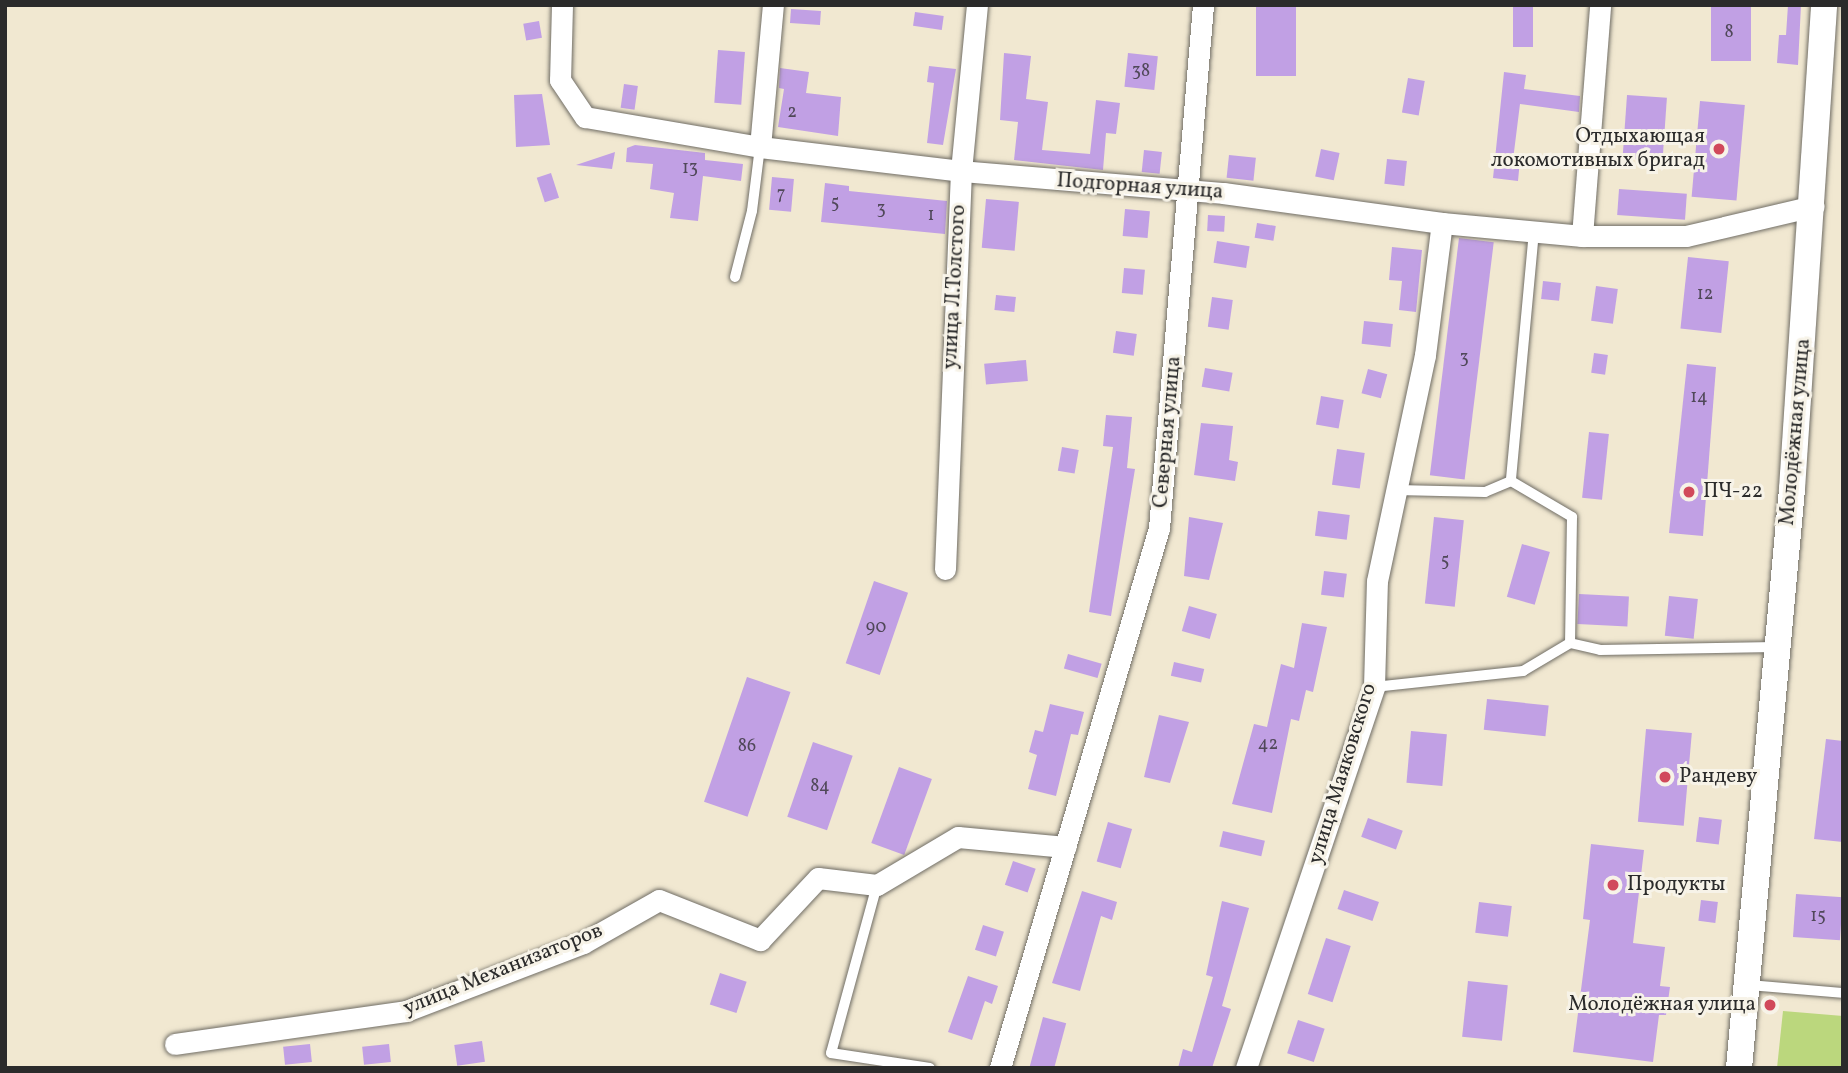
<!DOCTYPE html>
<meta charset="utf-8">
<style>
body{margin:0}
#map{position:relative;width:1848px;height:1073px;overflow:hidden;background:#f1e8d1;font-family:Vollkorn,serif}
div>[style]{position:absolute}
.green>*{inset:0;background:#bbd77d}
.building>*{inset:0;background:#c1a0e4;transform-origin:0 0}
.roads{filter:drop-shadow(0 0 2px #706d65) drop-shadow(0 0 2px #706d65)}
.service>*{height:10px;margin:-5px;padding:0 5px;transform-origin:5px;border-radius:5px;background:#fff}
.minor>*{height:21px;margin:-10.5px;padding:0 10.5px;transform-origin:10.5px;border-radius:10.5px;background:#fff}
.tertiary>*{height:26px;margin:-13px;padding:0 13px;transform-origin:13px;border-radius:13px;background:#fff}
.dots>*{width:19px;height:19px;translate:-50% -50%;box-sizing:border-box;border:4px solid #f7f3e8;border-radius:50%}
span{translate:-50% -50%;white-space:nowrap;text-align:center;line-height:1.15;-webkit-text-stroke:6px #f7f3e8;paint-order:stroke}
.number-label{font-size:18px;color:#504859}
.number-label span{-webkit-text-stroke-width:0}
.poi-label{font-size:21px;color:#2b2b2b}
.right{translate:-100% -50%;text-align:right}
.left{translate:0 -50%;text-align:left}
.street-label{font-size:21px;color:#2b2b2b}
.frame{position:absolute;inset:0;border:7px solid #2b2b2b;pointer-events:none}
</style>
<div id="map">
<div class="green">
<div style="clip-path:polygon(1783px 1011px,1843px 1016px,1843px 1068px,1777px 1068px)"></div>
</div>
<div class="building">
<div style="left:1256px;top:5px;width:40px;height:71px"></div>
<div style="left:1513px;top:5px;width:20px;height:42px"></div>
<div style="left:1711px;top:5px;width:40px;height:56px"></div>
<div style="clip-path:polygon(1788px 5px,1801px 5px,1798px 65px,1777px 63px,1779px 35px,1786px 35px)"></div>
<div style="left:791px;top:9px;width:30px;height:14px;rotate:4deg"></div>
<div style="left:915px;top:12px;width:29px;height:14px;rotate:8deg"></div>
<div style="left:539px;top:21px;width:17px;height:16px;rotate:80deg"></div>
<div style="left:718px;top:50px;width:27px;height:53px;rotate:4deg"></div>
<div style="clip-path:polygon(1004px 53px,1031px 56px,1026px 99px,1048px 102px,1042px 150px,1090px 154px,1096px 100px,1120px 103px,1116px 134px,1106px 133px,1103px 170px,1014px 160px,1018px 122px,1000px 120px)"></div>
<div style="left:1128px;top:53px;width:30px;height:34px;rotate:6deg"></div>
<div style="clip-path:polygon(929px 66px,956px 69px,943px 145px,927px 143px,934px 83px,927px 82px)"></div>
<div style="clip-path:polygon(780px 68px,809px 72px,806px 93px,841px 97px,838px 136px,778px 127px,784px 89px,779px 88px)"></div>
<div style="clip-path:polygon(1504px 72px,1526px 75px,1524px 89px,1580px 96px,1579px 112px,1520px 104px,1513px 160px,1520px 160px,1518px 181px,1493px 178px)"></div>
<div style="left:1408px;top:78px;width:17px;height:35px;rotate:10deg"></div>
<div style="left:624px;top:84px;width:14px;height:24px;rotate:8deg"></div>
<div style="clip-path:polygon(542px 94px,550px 145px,516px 147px,514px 95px)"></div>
<div style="left:1627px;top:95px;width:40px;height:63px;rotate:4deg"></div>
<div style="left:1700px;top:101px;width:45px;height:96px;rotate:5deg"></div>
<div style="clip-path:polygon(635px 145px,705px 153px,705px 160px,743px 164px,741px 181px,703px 176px,698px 221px,670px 218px,674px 193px,650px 189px,653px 164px,626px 162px,627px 148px)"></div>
<div style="left:1321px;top:149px;width:19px;height:28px;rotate:12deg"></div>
<div style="left:1144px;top:150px;width:18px;height:22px;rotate:6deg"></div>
<div style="clip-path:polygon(615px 152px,612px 169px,576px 165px)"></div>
<div style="left:1229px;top:155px;width:27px;height:23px;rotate:6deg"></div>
<div style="left:1387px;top:159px;width:20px;height:25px;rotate:6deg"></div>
<div style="left:551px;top:173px;width:26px;height:15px;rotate:72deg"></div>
<div style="left:772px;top:177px;width:22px;height:33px;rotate:5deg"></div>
<div style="clip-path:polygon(825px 183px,849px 186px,849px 191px,947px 201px,945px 234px,821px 222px)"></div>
<div style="left:1619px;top:189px;width:68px;height:26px;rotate:4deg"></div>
<div style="left:986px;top:199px;width:33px;height:49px;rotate:5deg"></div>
<div style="left:1125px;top:209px;width:25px;height:27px;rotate:5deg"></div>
<div style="left:1208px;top:215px;width:17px;height:16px;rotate:3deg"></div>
<div style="left:1257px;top:223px;width:19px;height:15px;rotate:9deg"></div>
<div style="left:1459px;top:238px;width:35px;height:239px;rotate:7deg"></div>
<div style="left:1217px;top:241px;width:33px;height:22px;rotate:9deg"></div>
<div style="clip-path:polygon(1392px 247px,1422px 250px,1416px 312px,1399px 310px,1402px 281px,1389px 280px)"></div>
<div style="left:1688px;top:257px;width:41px;height:72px;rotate:6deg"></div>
<div style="left:1124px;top:268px;width:21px;height:25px;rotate:5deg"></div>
<div style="left:1543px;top:281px;width:18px;height:18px;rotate:6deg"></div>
<div style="left:1596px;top:286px;width:22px;height:35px;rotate:8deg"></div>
<div style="left:996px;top:295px;width:20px;height:15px;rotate:6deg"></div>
<div style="left:1212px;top:297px;width:21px;height:30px;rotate:8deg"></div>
<div style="left:1364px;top:321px;width:29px;height:23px;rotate:6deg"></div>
<div style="left:1116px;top:331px;width:21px;height:22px;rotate:8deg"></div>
<div style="left:1594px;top:353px;width:14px;height:20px;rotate:8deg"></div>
<div style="left:1026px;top:360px;width:21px;height:42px;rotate:85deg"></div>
<div style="clip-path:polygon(1687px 364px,1716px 367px,1703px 536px,1669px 533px)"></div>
<div style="left:1205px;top:368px;width:28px;height:19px;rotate:10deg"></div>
<div style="left:1368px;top:369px;width:20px;height:25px;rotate:15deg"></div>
<div style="left:1321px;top:396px;width:23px;height:29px;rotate:10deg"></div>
<div style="clip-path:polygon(1106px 415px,1132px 417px,1127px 468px,1135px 469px,1111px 616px,1089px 612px,1113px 447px,1103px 446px)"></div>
<div style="clip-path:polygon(1201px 423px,1233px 426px,1229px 460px,1238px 462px,1235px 481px,1194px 475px)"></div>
<div style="left:1589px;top:432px;width:20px;height:66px;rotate:6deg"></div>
<div style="left:1062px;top:447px;width:17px;height:24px;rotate:10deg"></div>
<div style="left:1337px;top:449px;width:28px;height:36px;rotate:8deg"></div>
<div style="left:1318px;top:511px;width:32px;height:25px;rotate:7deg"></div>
<div style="clip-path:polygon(1189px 517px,1223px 523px,1209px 580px,1184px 576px)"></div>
<div style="left:1434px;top:517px;width:30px;height:87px;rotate:6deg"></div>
<div style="left:1522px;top:544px;width:29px;height:55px;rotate:16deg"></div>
<div style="left:1324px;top:571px;width:23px;height:24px;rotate:7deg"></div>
<div style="left:874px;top:581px;width:36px;height:87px;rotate:19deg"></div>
<div style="left:1579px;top:594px;width:50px;height:30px;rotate:3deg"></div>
<div style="left:1669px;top:596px;width:29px;height:40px;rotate:6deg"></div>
<div style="left:1189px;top:606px;width:29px;height:26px;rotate:16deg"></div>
<div style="clip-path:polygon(1302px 623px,1327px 627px,1313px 692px,1306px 690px,1299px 721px,1291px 719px,1272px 813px,1232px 804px,1254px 724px,1267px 727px,1281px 664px,1294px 668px)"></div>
<div style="left:1068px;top:654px;width:35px;height:15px;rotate:16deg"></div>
<div style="left:1174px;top:662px;width:31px;height:14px;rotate:13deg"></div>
<div style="left:747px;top:677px;width:46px;height:132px;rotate:19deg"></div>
<div style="left:1487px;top:699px;width:62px;height:31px;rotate:6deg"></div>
<div style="clip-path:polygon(1050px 704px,1084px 712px,1078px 735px,1071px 734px,1056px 796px,1028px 789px,1037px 755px,1029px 752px,1035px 730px,1043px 732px)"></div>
<div style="clip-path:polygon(1159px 715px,1189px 722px,1170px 783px,1144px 777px)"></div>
<div style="left:1646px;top:729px;width:46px;height:93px;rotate:5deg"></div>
<div style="left:1411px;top:731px;width:36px;height:52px;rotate:5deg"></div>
<div style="clip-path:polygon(1826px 739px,1843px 741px,1843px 842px,1814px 839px)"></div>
<div style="left:813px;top:742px;width:42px;height:79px;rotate:19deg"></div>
<div style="left:899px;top:767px;width:35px;height:81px;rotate:20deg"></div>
<div style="left:1699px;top:817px;width:23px;height:25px;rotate:7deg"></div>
<div style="left:1368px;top:818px;width:37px;height:20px;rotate:20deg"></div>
<div style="left:1108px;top:822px;width:25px;height:41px;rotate:16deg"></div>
<div style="left:1223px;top:831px;width:43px;height:16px;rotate:13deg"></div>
<div style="clip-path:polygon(1591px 844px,1644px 850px,1633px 943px,1665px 947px,1660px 986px,1670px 987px,1666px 1015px,1659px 1015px,1653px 1062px,1573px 1052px,1590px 920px,1583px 919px)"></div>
<div style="left:1013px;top:861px;width:24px;height:25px;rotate:19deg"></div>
<div style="left:1344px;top:890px;width:37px;height:20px;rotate:19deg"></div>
<div style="clip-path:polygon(1082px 891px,1117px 902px,1112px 920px,1101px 916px,1080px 991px,1052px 983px)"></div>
<div style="left:1796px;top:894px;width:47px;height:43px;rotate:4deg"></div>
<div style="left:1701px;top:900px;width:17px;height:21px;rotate:7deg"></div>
<div style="clip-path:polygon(1222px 901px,1249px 908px,1222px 1006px,1231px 1009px,1212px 1068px,1178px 1068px,1183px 1049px,1192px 1052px,1213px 977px,1206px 975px)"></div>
<div style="left:1479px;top:902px;width:33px;height:31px;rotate:7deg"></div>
<div style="left:983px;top:925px;width:22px;height:26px;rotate:18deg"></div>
<div style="left:1326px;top:938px;width:26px;height:59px;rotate:18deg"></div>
<div style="left:720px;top:973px;width:28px;height:33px;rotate:18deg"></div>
<div style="clip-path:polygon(968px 976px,998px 986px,992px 1004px,985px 1001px,972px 1040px,948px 1032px)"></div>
<div style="left:1468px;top:981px;width:40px;height:56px;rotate:6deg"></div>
<div style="left:1043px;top:1017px;width:24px;height:52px;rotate:15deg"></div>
<div style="left:1298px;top:1020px;width:28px;height:35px;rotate:18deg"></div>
<div style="left:482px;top:1041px;width:21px;height:28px;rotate:82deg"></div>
<div style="left:310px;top:1044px;width:18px;height:27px;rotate:84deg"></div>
<div style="left:389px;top:1044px;width:18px;height:27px;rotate:84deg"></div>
</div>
<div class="roads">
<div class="service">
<div style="left:1534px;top:231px;width:251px;rotate:95.3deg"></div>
<div style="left:1511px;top:481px;width:71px;rotate:30.5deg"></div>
<div style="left:1572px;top:517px;width:126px;rotate:90.9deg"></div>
<div style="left:735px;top:277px;width:68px;rotate:-75.6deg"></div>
<div style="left:752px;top:211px;width:64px;rotate:-82.9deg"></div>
<div style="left:1396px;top:490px;width:89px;rotate:1.3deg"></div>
<div style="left:1485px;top:492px;width:28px;rotate:-23deg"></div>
<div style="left:1374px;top:687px;width:150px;rotate:-6.1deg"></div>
<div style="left:1523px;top:671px;width:55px;rotate:-30.8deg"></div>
<div style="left:1570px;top:643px;width:31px;rotate:13deg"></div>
<div style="left:1600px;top:650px;width:175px;rotate:-1deg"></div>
<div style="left:877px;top:885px;width:174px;rotate:105.3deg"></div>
<div style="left:831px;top:1053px;width:100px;rotate:8.6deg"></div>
<div style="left:1748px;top:985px;width:95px;rotate:4.8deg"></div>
</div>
<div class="minor">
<div style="left:562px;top:5px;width:75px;rotate:91.5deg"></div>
<div style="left:560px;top:80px;width:45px;rotate:56deg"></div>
<div style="left:585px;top:117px;width:178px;rotate:9.7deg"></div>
<div style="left:760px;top:147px;width:202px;rotate:6.8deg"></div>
<div style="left:961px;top:171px;width:263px;rotate:4.8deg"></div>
<div style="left:1223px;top:193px;width:221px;rotate:7.8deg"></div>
<div style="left:1442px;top:223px;width:141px;rotate:5.3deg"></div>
<div style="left:1582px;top:236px;width:104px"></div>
<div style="left:1686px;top:236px;width:131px;rotate:-13.2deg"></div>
<div style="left:760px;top:147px;width:143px;rotate:-84.8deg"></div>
<div style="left:1582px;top:236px;width:232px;rotate:-85.5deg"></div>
<div style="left:945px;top:569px;width:398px;rotate:-87.7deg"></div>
<div style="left:961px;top:171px;width:167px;rotate:-84.5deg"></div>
<div style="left:175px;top:1044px;width:233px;rotate:-8.1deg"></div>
<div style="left:406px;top:1011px;width:190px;rotate:-21deg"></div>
<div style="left:583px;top:943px;width:87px;rotate:-29.5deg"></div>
<div style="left:659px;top:900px;width:109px;rotate:21.6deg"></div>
<div style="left:760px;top:940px;width:85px;rotate:-46.9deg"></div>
<div style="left:818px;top:878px;width:59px;rotate:6.8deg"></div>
<div style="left:877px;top:885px;width:94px;rotate:-30.7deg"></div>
<div style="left:958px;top:837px;width:108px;rotate:5.3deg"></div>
<div style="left:1000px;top:1068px;width:563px;rotate:-73.59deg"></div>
<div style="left:1159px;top:528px;width:525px;rotate:-85.19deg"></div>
<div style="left:1246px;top:1068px;width:402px;rotate:-71.4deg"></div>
<div style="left:1374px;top:687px;width:106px;rotate:-88.4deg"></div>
<div style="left:1377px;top:581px;width:231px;rotate:-78deg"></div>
<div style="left:1425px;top:355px;width:133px;rotate:-82.7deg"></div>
</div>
<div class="tertiary">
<div style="left:1739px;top:1068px;width:581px;rotate:-84.77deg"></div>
<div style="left:1792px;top:489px;width:485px;rotate:-86.2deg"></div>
</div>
</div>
<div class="dots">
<div style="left:1719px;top:149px;background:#d1495b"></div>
<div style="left:1689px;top:492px;background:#d1495b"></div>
<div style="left:1665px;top:777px;background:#d1495b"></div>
<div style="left:1613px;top:885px;background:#d1495b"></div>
<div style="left:1770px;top:1005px;background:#d1495b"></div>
</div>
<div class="number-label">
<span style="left:1729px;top:33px">8</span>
<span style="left:1141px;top:72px">38</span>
<span style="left:792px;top:113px">2</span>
<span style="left:690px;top:169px">13</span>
<span style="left:781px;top:195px">7</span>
<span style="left:835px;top:204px">5</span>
<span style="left:881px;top:210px">3</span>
<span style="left:931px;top:216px">1</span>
<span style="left:1705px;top:295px">12</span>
<span style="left:1464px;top:359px">3</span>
<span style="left:1699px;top:398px">14</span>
<span style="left:1445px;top:562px">5</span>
<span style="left:876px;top:628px">90</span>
<span style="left:1268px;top:745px">42</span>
<span style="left:747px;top:747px">86</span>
<span style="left:820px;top:787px">84</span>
<span style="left:1818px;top:917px">15</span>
</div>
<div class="poi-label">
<span class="right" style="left:1705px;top:149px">Отдыхающая<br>локомотивных бригад</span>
<span class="left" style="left:1703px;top:492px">ПЧ-22</span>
<span class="left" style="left:1679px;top:777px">Рандеву</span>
<span class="left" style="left:1627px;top:885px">Продукты</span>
<span class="right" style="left:1756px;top:1005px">Молодёжная улица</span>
</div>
<div class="street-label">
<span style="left:1140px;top:187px;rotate:4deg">Подгорная улица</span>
<span style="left:955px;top:287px;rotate:-87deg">улица Л.Толстого</span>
<span style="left:1168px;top:432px;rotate:-85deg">Северная улица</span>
<span style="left:1796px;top:432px;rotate:-85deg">Молодёжная улица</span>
<span style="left:1343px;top:774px;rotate:-73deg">улица Маяковского</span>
<span style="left:503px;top:970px;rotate:-22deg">улица Механизаторов</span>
</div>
<div class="frame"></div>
</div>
